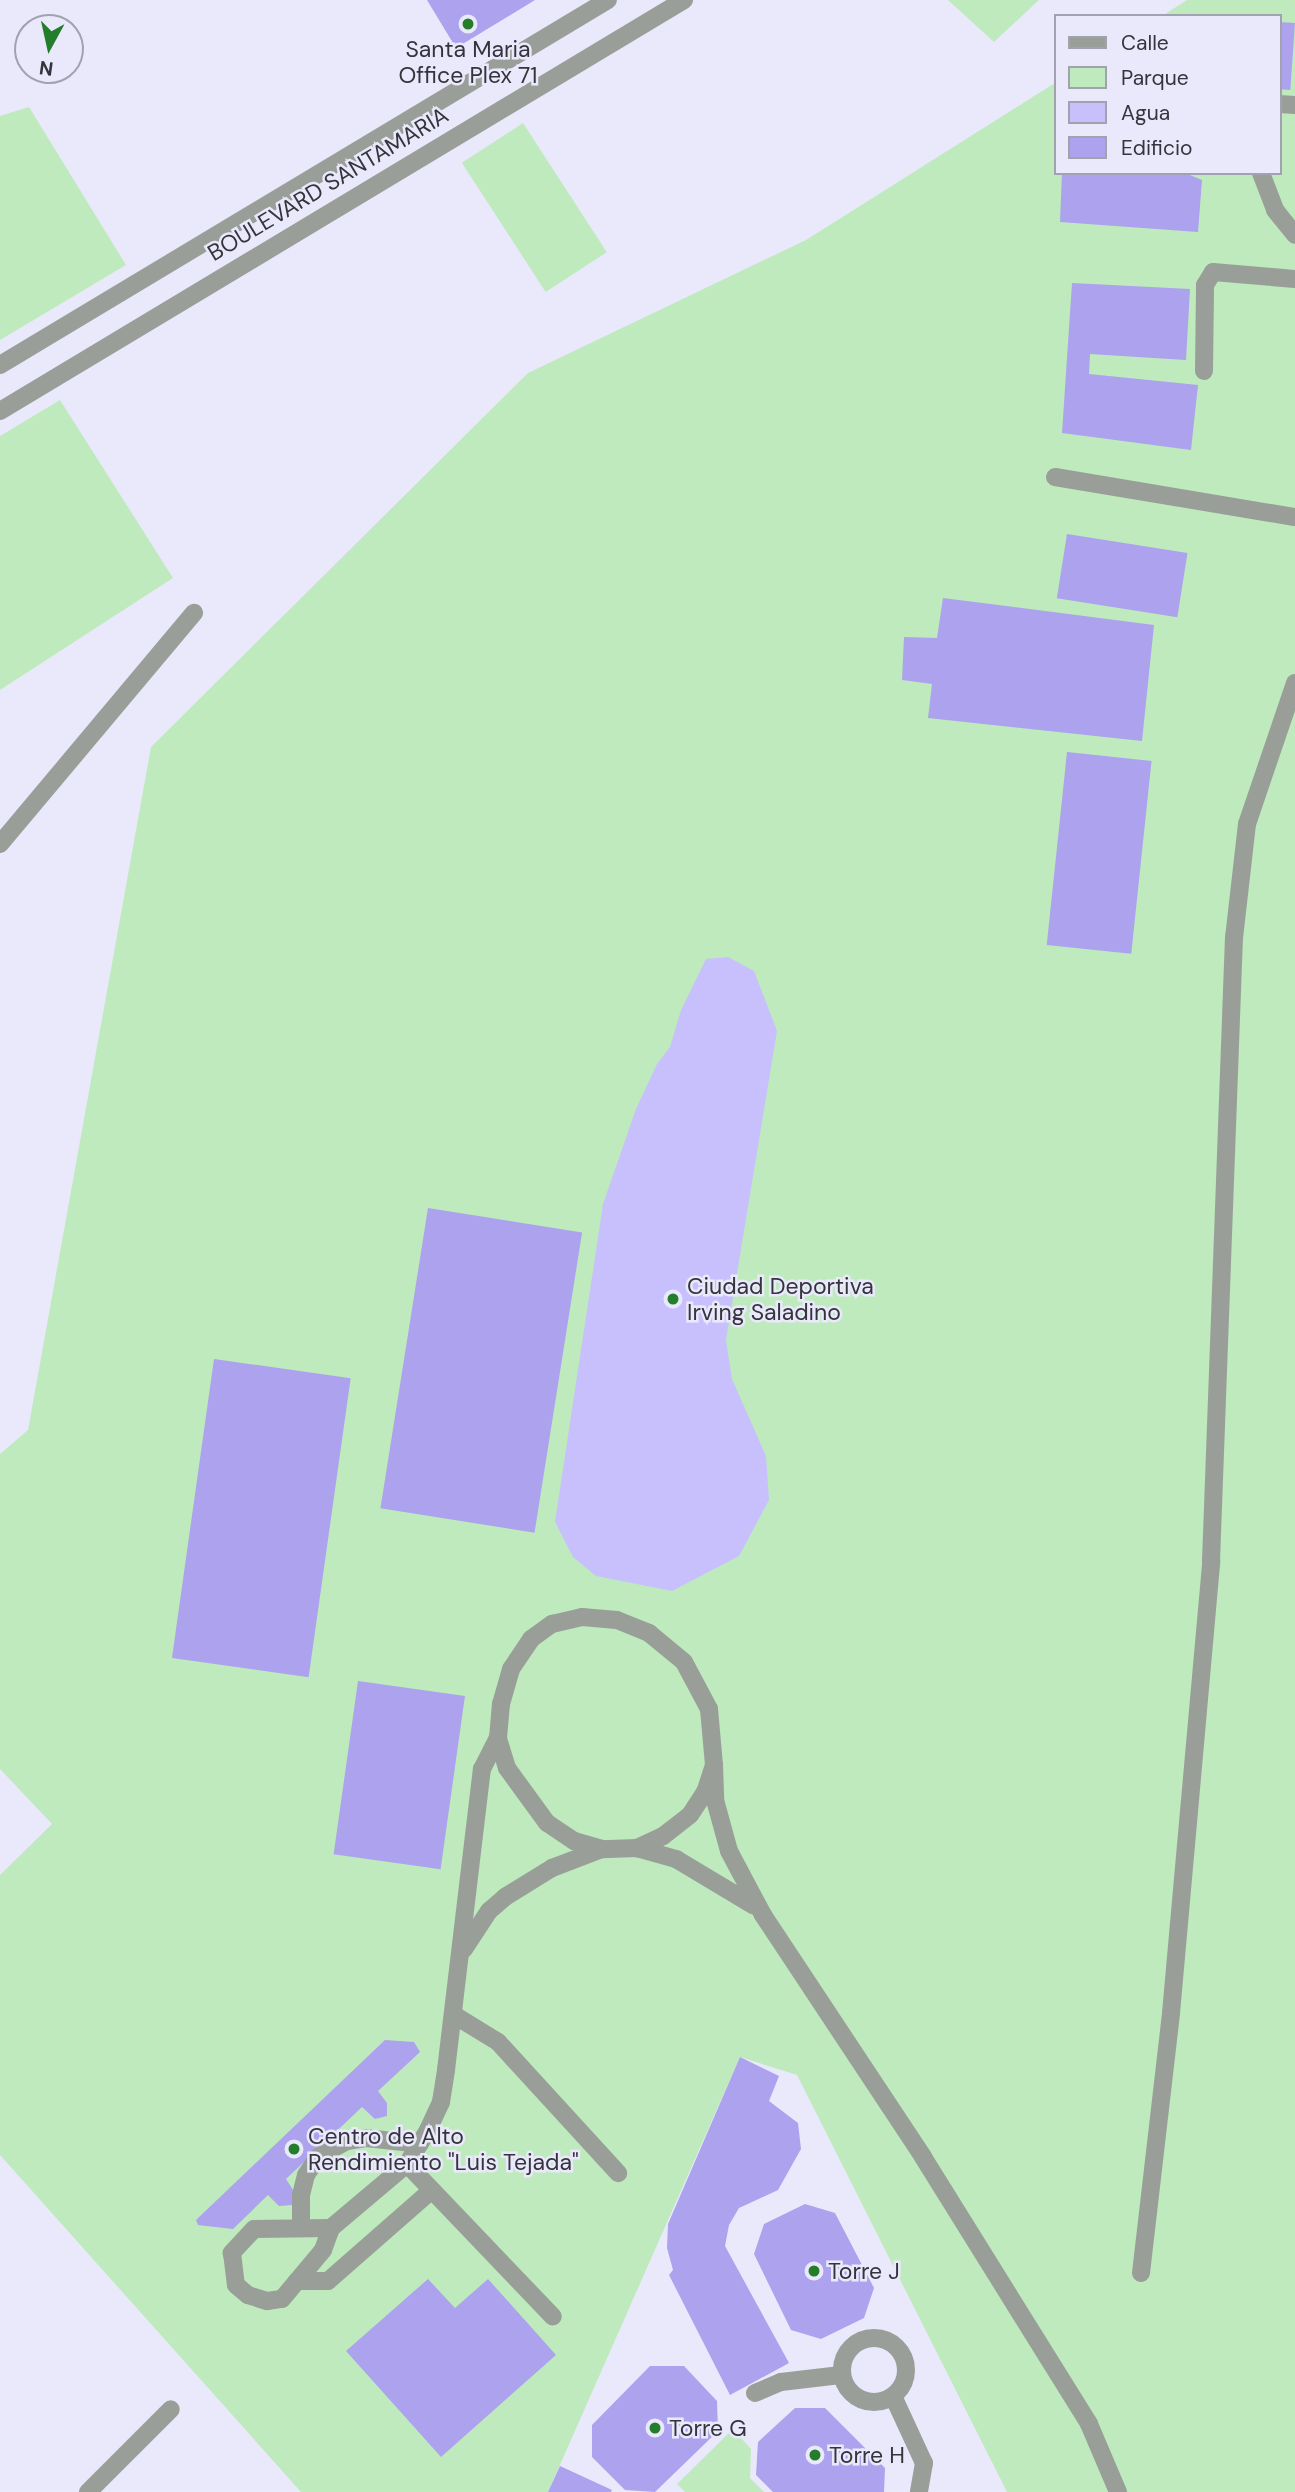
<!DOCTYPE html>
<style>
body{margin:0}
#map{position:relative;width:1295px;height:2492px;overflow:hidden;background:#eae9fc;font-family:"DM Sans",sans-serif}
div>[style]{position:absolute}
.green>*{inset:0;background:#beeabd;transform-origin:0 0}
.water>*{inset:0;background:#c7c0fd}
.building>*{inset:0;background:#aca2ed;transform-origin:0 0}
.minor>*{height:18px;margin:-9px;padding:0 9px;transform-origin:9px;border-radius:9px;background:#999f98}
.minor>.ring{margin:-9px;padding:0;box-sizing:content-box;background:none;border:18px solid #999f98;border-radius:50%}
.dots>*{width:19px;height:19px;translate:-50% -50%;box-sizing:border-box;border:4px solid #eae9fc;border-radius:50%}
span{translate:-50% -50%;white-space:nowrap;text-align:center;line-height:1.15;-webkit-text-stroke:5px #eae9fc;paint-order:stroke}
.poi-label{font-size:23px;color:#35343c}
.left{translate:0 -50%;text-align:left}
.street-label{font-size:23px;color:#35343c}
.legend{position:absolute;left:1054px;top:14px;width:228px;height:161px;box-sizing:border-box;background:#eae9fc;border:2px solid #a2a1af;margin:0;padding:9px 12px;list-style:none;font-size:21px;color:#35343c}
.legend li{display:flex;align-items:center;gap:14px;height:35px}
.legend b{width:35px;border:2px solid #a2a1af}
.north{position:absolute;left:14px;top:14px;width:70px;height:70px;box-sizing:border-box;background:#eae9fc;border:2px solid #a2a1af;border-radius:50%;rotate:188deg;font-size:19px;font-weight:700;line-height:28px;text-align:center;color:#35343c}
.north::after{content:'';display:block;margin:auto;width:24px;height:32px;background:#247d2b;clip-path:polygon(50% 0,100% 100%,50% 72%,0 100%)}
</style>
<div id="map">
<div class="green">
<div style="clip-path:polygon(948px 0,1039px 0,994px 42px)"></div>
<div style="clip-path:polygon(1187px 0,1295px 0,1295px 2492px,1007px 2492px,797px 2075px,740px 2057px,548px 2492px,301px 2492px,0 2155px,0 1875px,52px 1824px,0 1769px,0 1454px,28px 1430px,151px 747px,528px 373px,806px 240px,1055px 83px,1055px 173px,1279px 173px,1279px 16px,1162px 16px)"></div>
<div style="clip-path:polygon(29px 107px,126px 265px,0 340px,0 116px)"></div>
<div style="left:523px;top:123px;width:154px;height:73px;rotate:57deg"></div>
<div style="clip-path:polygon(60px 400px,173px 578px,0 690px,0 436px)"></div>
<div style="clip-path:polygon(733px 2429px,751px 2449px,750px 2478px,764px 2492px,685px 2492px,677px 2484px)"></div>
</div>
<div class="water">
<div style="clip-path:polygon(728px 957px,754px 971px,777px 1031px,726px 1340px,732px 1379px,766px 1456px,769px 1500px,739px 1556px,672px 1591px,596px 1576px,573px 1557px,555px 1522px,603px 1204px,636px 1109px,657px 1064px,670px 1047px,681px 1010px,706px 959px)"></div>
</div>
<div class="building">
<div style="clip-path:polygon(427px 0,535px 0,456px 48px)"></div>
<div style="left:1279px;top:22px;width:16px;height:67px;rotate:4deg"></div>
<div style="clip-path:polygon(1062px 173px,1185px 173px,1202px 180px,1198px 232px,1060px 222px)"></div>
<div style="clip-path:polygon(1072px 283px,1190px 289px,1186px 360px,1090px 354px,1089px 374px,1198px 385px,1191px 450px,1062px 433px)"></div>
<div style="left:1067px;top:534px;width:122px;height:65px;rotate:9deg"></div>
<div style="clip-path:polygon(943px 598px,1154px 625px,1142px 741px,928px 718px,932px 684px,902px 680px,904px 637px,937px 638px)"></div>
<div style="left:1067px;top:752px;width:85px;height:194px;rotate:6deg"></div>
<div style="left:428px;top:1208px;width:156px;height:304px;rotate:9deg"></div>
<div style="left:214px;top:1359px;width:138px;height:302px;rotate:8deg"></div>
<div style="left:358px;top:1681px;width:108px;height:175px;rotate:8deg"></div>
<div style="clip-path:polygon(385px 2040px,414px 2042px,420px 2052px,378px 2091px,387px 2103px,387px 2116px,375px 2119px,362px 2107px,286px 2179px,295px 2193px,292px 2205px,279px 2206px,268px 2195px,233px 2229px,198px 2225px,196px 2220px)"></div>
<div style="clip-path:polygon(740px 2057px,779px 2076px,769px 2101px,798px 2123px,801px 2149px,778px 2190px,739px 2208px,729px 2225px,725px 2246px,789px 2363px,730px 2395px,669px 2275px,673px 2270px,667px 2248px,668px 2224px)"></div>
<div style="clip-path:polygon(805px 2204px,835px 2213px,874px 2288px,864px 2318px,821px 2339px,791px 2330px,754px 2254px,764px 2224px)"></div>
<div style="clip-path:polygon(428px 2279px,455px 2308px,488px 2279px,556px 2355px,441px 2457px,346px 2351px)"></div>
<div style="clip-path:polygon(650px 2366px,684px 2366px,717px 2401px,718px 2431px,655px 2492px,625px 2490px,592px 2457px,592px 2425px)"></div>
<div style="clip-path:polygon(795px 2408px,825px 2408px,885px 2468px,884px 2492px,773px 2492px,756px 2475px,758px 2442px)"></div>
<div style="clip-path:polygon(560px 2466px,612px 2490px,611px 2492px,548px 2492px)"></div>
</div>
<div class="minor">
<div style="left:1279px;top:104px;width:16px;rotate:4deg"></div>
<div style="left:1261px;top:173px;width:40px;rotate:69deg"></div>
<div style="left:1275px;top:210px;width:32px;rotate:51deg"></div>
<div style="left:0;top:365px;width:709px;rotate:-30.98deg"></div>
<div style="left:1204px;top:371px;width:86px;rotate:-89.3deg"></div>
<div style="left:1205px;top:285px;width:15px;rotate:-58deg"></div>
<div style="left:1213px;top:272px;width:82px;rotate:4.9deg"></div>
<div style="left:0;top:411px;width:798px;rotate:-31deg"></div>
<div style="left:1055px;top:477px;width:243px;rotate:9.5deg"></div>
<div style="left:0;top:844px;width:302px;rotate:-50deg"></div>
<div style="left:582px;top:1617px;width:35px;rotate:5deg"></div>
<div style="left:617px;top:1620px;width:35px;rotate:22deg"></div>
<div style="left:649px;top:1633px;width:45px;rotate:39.6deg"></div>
<div style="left:684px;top:1662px;width:53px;rotate:62deg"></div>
<div style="left:709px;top:1709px;width:56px;rotate:84.9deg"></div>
<div style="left:714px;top:1765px;width:28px;rotate:108deg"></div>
<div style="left:705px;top:1792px;width:27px;rotate:123deg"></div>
<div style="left:690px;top:1815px;width:34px;rotate:142deg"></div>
<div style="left:663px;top:1836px;width:29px;rotate:155deg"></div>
<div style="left:637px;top:1848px;width:35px;rotate:178deg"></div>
<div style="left:602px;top:1849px;width:29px;rotate:-164deg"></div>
<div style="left:574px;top:1841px;width:32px;rotate:-146deg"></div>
<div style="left:547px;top:1823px;width:68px;rotate:-126deg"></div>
<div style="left:507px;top:1768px;width:31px;rotate:-107deg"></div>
<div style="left:498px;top:1738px;width:34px;rotate:-85deg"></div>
<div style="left:501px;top:1704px;width:36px;rotate:-74deg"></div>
<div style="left:511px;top:1669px;width:36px;rotate:-56deg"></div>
<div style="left:531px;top:1639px;width:26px;rotate:-36deg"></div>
<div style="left:552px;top:1624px;width:31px;rotate:-13deg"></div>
<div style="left:714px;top:1765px;width:35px;rotate:88deg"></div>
<div style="left:715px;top:1800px;width:53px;rotate:74.6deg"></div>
<div style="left:729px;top:1851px;width:72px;rotate:62deg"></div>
<div style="left:763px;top:1915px;width:290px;rotate:56.5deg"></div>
<div style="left:923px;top:2157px;width:314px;rotate:58.1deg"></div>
<div style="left:1089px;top:2424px;width:74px;rotate:66.9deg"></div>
<div style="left:637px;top:1848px;width:41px;rotate:15.8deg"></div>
<div style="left:676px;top:1859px;width:90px;rotate:30.9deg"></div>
<div style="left:464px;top:1949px;width:45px;rotate:-56.7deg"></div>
<div style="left:489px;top:1911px;width:21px;rotate:-41deg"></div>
<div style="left:505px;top:1897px;width:55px;rotate:-31.7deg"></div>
<div style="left:552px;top:1868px;width:53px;rotate:-20.8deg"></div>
<div style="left:454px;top:2015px;width:52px;rotate:31.5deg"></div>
<div style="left:498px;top:2042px;width:178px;rotate:47.5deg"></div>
<div style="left:407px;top:2164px;width:211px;rotate:46.3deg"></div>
<div style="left:301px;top:2227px;width:32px;rotate:-90deg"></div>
<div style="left:301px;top:2195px;width:21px;rotate:-76deg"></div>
<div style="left:306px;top:2175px;width:22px;rotate:-56deg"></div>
<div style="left:318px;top:2157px;width:33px;rotate:-29deg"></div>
<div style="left:347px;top:2141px;width:19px;rotate:-9deg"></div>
<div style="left:366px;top:2138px;width:54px;rotate:6.3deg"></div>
<div style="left:331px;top:2228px;width:77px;rotate:179.3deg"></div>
<div style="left:254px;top:2229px;width:33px;rotate:133deg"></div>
<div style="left:232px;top:2253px;width:32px;rotate:83deg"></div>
<div style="left:236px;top:2285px;width:16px;rotate:40deg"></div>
<div style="left:248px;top:2295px;width:20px;rotate:18deg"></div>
<div style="left:267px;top:2301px;width:15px;rotate:-8deg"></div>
<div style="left:282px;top:2299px;width:64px;rotate:-50.1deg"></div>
<div style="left:323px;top:2250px;width:23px;rotate:-70deg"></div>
<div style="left:331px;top:2228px;width:99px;rotate:-40.1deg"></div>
<div style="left:407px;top:2164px;width:40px;rotate:-58deg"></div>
<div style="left:428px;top:2130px;width:31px;rotate:-65deg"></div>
<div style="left:441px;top:2102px;width:32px;rotate:-81deg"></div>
<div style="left:446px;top:2070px;width:303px;rotate:-83.2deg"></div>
<div style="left:482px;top:1769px;width:35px;rotate:-63deg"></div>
<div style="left:1141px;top:2273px;width:262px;rotate:-83.4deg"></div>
<div style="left:1171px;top:2013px;width:454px;rotate:-84.9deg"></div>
<div style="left:1211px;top:1561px;width:623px;rotate:-87.89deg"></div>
<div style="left:1234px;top:938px;width:115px;rotate:-83.5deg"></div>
<div style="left:1247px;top:824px;width:149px;rotate:-71.2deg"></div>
<div style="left:297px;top:2281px;width:31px"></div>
<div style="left:328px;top:2281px;width:138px;rotate:-41.2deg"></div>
<div class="ring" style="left:842px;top:2338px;width:46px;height:46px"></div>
<div style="left:755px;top:2393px;width:28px;rotate:-23deg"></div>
<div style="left:781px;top:2382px;width:60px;rotate:-6.7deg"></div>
<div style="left:893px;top:2396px;width:74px;rotate:65.2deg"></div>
<div style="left:924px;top:2463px;width:29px;rotate:100deg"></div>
<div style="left:88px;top:2492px;width:117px;rotate:-45deg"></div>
</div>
<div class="dots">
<div style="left:468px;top:24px;background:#247d2b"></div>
<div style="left:673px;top:1299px;background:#247d2b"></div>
<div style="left:294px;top:2149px;background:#247d2b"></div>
<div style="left:814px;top:2271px;background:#247d2b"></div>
<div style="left:655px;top:2428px;background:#247d2b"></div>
<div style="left:815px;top:2455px;background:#247d2b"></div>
</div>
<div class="poi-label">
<span style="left:468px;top:62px">Santa Maria<br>Office Plex 71</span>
<span class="left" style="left:687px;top:1299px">Ciudad Deportiva<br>Irving Saladino</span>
<span class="left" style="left:308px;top:2149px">Centro de Alto<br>Rendimiento "Luis Tejada"</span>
<span class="left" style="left:828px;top:2271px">Torre J</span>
<span class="left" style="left:669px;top:2428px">Torre G</span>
<span class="left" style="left:829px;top:2455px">Torre H</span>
</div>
<div class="street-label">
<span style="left:328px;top:184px;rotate:-31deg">BOULEVARD SANTAMARIA</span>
</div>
<ul class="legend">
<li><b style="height:9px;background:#999f98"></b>Calle</li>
<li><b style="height:19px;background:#beeabd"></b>Parque</li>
<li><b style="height:19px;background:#c7c0fd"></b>Agua</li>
<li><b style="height:19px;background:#aca2ed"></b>Edificio</li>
</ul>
<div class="north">N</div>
</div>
